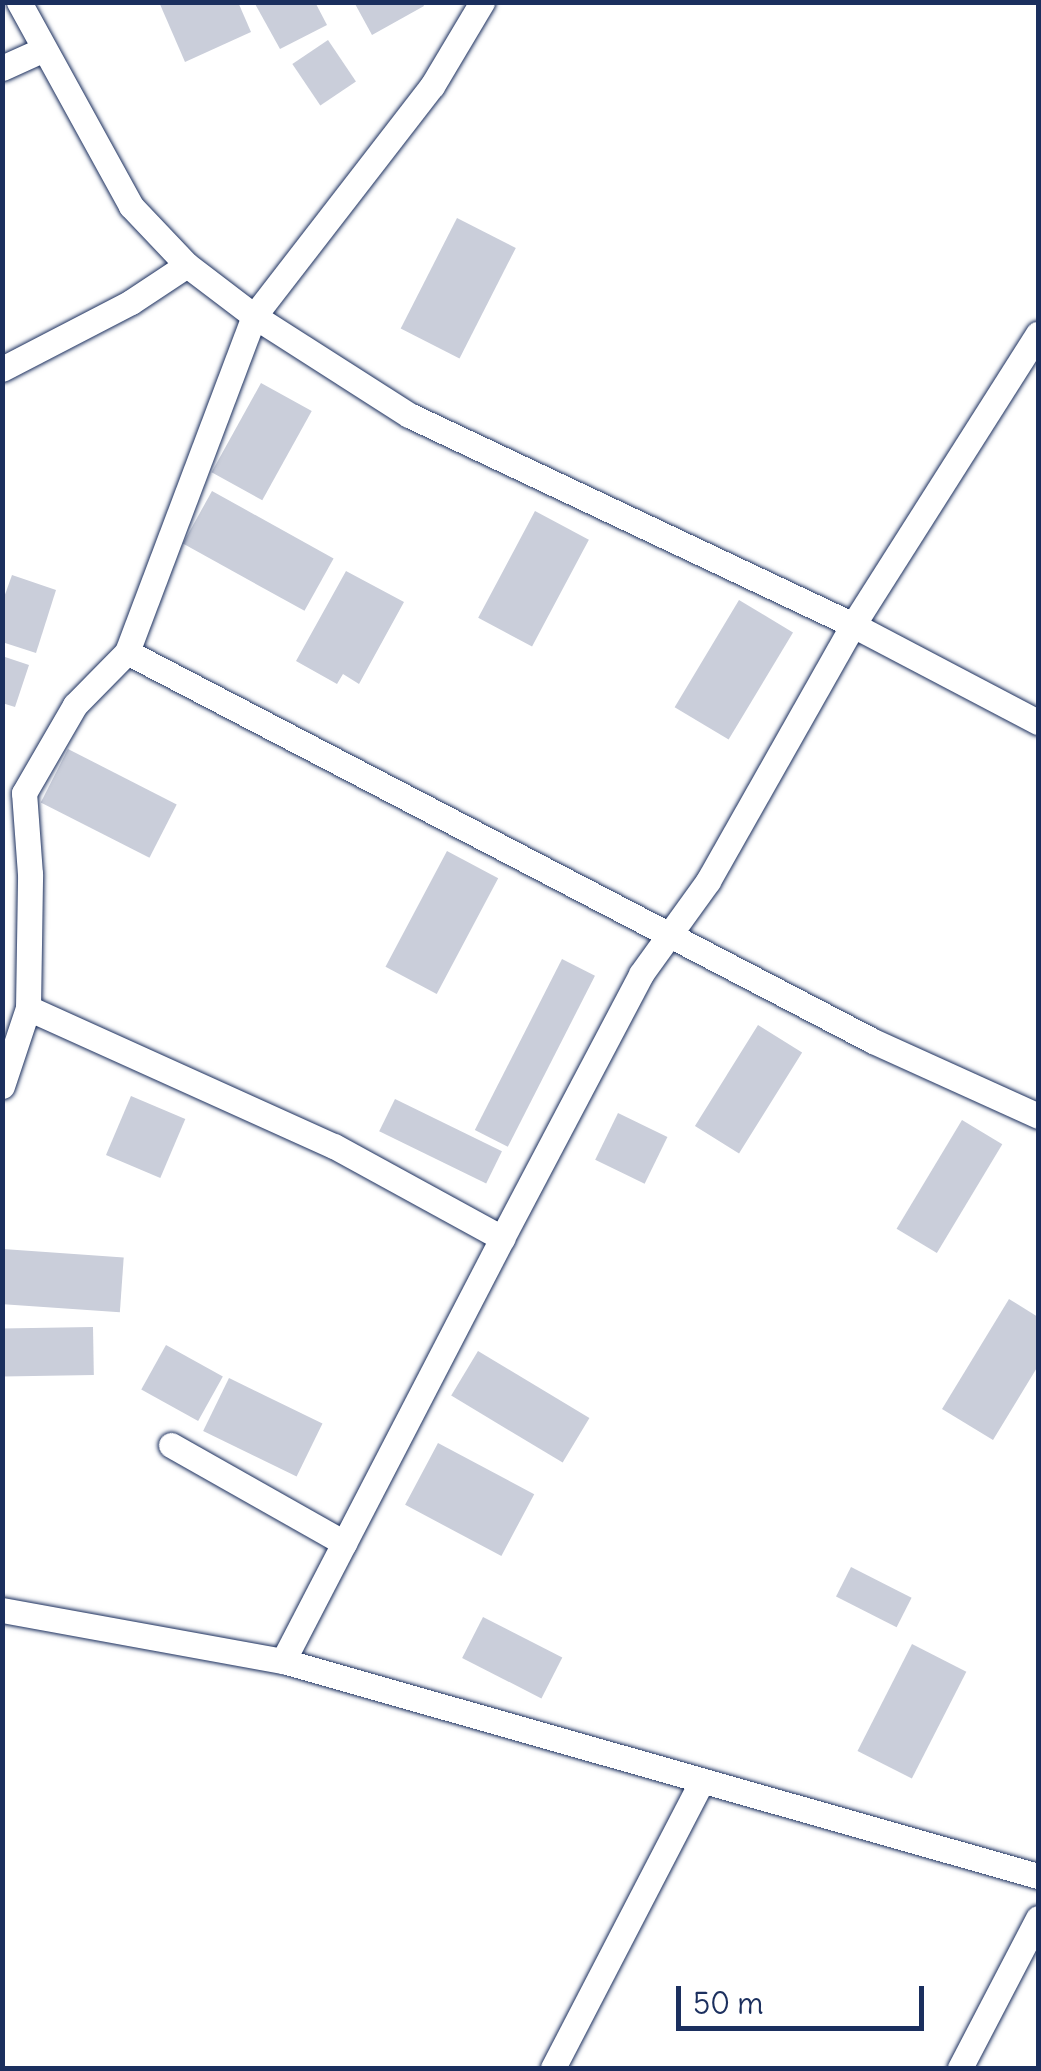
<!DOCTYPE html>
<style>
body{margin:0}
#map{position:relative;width:1041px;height:2071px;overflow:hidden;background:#fff;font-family:Delius,sans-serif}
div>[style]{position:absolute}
.building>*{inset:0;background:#caceda;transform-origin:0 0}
.roads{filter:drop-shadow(0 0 2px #1b2f5e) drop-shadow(0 0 2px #1b2f5e)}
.street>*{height:25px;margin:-12.5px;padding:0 12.5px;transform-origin:12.5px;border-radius:12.5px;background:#fff}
span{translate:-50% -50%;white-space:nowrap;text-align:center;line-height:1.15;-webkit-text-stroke:9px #fff;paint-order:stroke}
.frame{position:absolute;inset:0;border:5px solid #1b2f5e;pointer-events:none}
.scale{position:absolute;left:676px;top:1986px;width:248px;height:45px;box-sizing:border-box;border:5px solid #1b2f5e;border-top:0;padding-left:12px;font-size:30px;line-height:35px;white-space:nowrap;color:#1b2f5e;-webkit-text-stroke:8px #fff;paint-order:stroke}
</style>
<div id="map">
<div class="building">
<div style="clip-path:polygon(159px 2px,238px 2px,251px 32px,185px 62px)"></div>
<div style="clip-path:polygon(254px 2px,315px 2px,327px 25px,280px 49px)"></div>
<div style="clip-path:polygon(354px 2px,422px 2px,424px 6px,372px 35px)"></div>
<div style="left:328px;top:40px;width:50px;height:43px;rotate:56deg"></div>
<div style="left:457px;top:218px;width:66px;height:124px;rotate:27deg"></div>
<div style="left:261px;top:383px;width:58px;height:102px;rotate:29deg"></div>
<div style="left:212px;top:491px;width:139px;height:60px;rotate:29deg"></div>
<div style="left:535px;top:511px;width:61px;height:121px;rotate:28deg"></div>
<div style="clip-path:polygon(346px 571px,404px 602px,359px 684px,343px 674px,337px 684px,296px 661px)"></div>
<div style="clip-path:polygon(12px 575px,56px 590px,36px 653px,2px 642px,2px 603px)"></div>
<div style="left:739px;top:600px;width:63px;height:125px;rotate:31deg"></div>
<div style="clip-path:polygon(2px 656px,29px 665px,15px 707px,2px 703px)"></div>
<div style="left:68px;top:749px;width:122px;height:60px;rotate:27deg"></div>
<div style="left:447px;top:851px;width:58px;height:131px;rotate:28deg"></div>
<div style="left:562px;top:959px;width:37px;height:192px;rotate:27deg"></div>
<div style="left:758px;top:1025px;width:52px;height:119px;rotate:32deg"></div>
<div style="left:131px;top:1096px;width:59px;height:64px;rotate:23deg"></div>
<div style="left:395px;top:1099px;width:119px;height:36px;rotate:26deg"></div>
<div style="left:618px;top:1113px;width:55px;height:52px;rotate:26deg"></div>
<div style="left:962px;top:1120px;width:47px;height:127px;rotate:31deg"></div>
<div style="left:3px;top:1249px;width:121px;height:55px;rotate:4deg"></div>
<div style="clip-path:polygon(1009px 1299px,1038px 1317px,1038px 1366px,993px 1440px,942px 1409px)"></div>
<div style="left:93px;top:1327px;width:48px;height:91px;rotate:89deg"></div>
<div style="left:166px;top:1345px;width:65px;height:51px;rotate:29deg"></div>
<div style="left:478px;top:1351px;width:130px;height:52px;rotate:31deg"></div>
<div style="left:229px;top:1378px;width:104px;height:59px;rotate:26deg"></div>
<div style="left:438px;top:1443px;width:109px;height:70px;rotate:28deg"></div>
<div style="left:851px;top:1567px;width:68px;height:33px;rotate:27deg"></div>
<div style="left:483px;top:1617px;width:89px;height:46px;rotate:27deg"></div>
<div style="left:912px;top:1644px;width:61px;height:120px;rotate:27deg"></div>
</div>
<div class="roads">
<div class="street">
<div style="left:19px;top:2px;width:233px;rotate:61.2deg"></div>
<div style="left:131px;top:206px;width:81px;rotate:46.5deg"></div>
<div style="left:187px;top:265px;width:84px;rotate:37.3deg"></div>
<div style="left:254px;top:316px;width:184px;rotate:32.6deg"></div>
<div style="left:409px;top:415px;width:491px;rotate:25.3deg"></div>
<div style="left:853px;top:625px;width:209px;rotate:27.7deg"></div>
<div style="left:2px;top:68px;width:44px;rotate:-24.2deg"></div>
<div style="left:2px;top:369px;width:145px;rotate:-27.4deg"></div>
<div style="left:131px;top:302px;width:67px;rotate:-33.5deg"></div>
<div style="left:127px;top:652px;width:841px;rotate:27.54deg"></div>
<div style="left:873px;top:1041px;width:181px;rotate:24.4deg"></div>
<div style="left:28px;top:1008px;width:336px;rotate:24.3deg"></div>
<div style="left:334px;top:1146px;width:192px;rotate:28.7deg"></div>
<div style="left:502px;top:1238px;width:298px;rotate:-62.2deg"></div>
<div style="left:641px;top:974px;width:115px;rotate:-54.2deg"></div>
<div style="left:708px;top:881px;width:294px;rotate:-60.5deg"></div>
<div style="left:853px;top:625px;width:345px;rotate:-57.6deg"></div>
<div style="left:2px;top:1086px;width:82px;rotate:-71.6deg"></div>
<div style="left:28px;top:1008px;width:134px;rotate:-89.1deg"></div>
<div style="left:30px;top:874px;width:81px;rotate:-94.2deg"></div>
<div style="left:24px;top:793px;width:102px;rotate:-59.9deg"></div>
<div style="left:75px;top:705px;width:74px;rotate:-45.5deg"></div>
<div style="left:127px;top:652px;width:359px;rotate:-69.3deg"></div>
<div style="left:254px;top:316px;width:291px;rotate:-52.3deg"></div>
<div style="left:432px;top:86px;width:98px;rotate:-59.2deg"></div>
<div style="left:171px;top:1445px;width:199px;rotate:29.5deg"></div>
<div style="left:2px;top:1610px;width:286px;rotate:10.3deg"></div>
<div style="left:283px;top:1661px;width:785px;rotate:15.9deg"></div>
<div style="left:283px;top:1661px;width:476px;rotate:-62.6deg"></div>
<div style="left:553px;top:2068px;width:323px;rotate:-62.6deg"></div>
<div style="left:960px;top:2068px;width:169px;rotate:-62.5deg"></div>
</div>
</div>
<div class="frame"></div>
<div class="scale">50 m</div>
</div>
